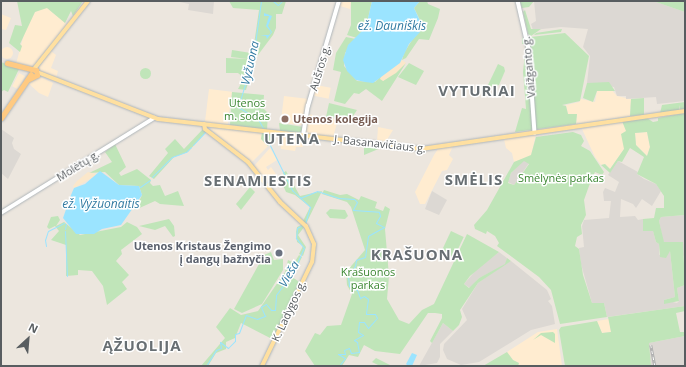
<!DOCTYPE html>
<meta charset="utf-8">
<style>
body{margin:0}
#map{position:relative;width:686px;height:367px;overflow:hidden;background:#ece6de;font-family:"Open Sans",sans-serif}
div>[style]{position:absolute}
.commercial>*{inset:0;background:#ffecd0;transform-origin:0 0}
.round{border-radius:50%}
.industrial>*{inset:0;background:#dcd8d3}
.green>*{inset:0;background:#c0e5b9;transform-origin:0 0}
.sand>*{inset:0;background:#fbe7ca}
.water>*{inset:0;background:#9be4ff}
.stream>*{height:1px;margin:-0.5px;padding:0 0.5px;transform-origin:0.5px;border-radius:0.5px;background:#9be4ff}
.roads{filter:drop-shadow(0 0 1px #b0b6ba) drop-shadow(0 0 1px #b0b6ba)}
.secondary>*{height:3.5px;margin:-1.75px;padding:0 1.75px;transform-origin:1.75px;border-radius:1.75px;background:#fff}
.primary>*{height:4px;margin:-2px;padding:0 2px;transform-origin:2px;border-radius:2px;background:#ffe0a0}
.highway>*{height:5px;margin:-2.5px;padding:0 2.5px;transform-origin:2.5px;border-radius:2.5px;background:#ffca82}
.rail>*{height:2.5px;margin-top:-1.25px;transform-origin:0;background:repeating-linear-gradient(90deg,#fff 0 3px,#afb0b0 0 6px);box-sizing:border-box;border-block:1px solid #afb0b0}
.dots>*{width:11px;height:11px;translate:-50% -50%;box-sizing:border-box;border:2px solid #fff;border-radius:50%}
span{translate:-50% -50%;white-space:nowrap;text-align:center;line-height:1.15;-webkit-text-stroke:3px #fff;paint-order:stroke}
.street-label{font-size:11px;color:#585d60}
.park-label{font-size:11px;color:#3b8631}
.education-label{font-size:11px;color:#785e54;font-weight:700}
.left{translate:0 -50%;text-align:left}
.worship-label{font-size:11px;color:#5b616d;font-weight:700}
.right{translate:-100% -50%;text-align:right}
.water-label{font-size:12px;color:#327ba2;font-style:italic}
.district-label{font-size:15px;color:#686f73;font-weight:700;letter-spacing:1px}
.frame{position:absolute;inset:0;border:2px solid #585d60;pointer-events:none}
.north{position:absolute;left:8px;top:319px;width:40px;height:40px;-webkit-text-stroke:3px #fff;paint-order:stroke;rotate:26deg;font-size:11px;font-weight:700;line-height:16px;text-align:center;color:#585d60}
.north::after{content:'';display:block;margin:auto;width:14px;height:18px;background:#585d60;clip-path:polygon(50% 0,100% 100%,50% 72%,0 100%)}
</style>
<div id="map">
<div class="commercial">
<div style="clip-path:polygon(341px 1px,351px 1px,350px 9px,340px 6px)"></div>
<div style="clip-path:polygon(42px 8px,47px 8px,69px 26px,35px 68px,16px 64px,24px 34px,35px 12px)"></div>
<div style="clip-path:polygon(1px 14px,11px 18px,6px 30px,1px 29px)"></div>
<div class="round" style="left:1px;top:47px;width:12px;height:12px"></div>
<div style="clip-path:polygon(51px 51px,56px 55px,51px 68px,58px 71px,56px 78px,43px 74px,37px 70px)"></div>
<div style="left:19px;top:73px;width:7px;height:15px;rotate:27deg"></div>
<div style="clip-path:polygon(38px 76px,53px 83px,48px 97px,39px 93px,28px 83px)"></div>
<div style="left:316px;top:85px;width:15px;height:11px;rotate:11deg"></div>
<div style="left:209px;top:89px;width:23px;height:34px;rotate:7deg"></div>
<div style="clip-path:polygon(611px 89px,617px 96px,631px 99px,630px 116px,576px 124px,577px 115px,568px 114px,566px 105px,562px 106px,579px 102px,581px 99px,595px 102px,597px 91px)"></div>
<div style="left:284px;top:96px;width:25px;height:27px;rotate:7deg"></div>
<div style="clip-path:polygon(308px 114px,313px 115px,312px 120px,324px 123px,326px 117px,338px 120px,333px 137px,305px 134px)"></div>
<div style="clip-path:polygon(622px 121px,627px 131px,624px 149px,610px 169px,605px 164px,601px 165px,595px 157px,582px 129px)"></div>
<div style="clip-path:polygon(212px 127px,262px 133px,261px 139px,268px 146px,251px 163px,211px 130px)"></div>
<div style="clip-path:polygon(378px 127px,393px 130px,385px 143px,377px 142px)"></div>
<div style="clip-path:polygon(647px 132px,650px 147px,647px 156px,636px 145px,635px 133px)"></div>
<div style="clip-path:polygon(536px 134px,531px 156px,514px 162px,512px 153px,506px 148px,504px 139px)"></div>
<div style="clip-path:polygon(280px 135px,301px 137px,303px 147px,296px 147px,295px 151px,281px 149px)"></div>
<div style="clip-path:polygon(453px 146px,449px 155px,453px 159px,447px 170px,442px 171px,425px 204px,420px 204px,415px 192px,434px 155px,438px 149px)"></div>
<div style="clip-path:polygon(270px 148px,277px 160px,266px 167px,268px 170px,271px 167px,276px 174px,266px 182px,254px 166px)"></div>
<div style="clip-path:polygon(609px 319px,611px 332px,602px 333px,597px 321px)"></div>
<div style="clip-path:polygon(557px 329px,562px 366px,518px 366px,519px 363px,513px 360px,507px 352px,538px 332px)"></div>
</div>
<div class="industrial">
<div style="clip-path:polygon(175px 1px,214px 1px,213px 14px,188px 10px,189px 4px)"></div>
<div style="clip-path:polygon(534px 1px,653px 1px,685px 12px,685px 101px,657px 104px,656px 97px,626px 99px,626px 96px,617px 96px,614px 87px,587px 83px,590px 56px,583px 47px,588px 29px,561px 27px,533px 30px,531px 24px,536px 21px)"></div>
<div style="clip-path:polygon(1px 129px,14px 138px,12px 143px,14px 149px,21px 154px,8px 179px,1px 173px)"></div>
<div style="clip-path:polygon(524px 160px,529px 163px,517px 181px,514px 185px,508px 182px,511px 173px)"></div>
<div style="clip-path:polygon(618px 161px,638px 172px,637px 174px,644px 179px,656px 184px,661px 191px,652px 206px,642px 199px,636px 208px,633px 204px,621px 199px,620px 217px,635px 216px,638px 220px,643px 219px,643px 230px,653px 231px,656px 242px,659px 244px,659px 255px,670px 251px,675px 297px,664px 300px,677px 303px,679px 301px,677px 288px,685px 285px,685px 306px,607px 317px,604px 303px,592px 303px,581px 264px,579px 248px,584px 247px,582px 226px,584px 220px,609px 218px,611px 201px,604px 201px,603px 192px,605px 188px,615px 192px,619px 182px,608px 175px)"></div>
<div style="clip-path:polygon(432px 191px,447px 200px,439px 215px,425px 209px)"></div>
<div style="clip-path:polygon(685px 215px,685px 271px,684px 256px,663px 241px,659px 221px,661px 217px)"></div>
<div style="clip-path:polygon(499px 252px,507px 258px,506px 264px,511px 261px,547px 290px,551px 299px,548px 301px,552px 306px,555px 324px,531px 330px,479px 362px,461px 365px,447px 359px,443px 350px,444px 344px,467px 320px,462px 309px,478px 283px,501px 267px,479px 278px,470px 288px,464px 284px,477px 269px)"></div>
<div style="clip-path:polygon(443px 323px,453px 331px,440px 344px,440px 357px,437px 363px,419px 366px)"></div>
<div style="clip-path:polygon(685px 336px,685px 366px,651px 366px,649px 343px)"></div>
</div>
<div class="green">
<div style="clip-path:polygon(17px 1px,83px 1px,73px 16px,71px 11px,65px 23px,47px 8px,35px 12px,20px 44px,22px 46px,20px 52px,9px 43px,15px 25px,22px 26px)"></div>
<div style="clip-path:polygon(229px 1px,286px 1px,282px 14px,276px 14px,276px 28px,273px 35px,255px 59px,252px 58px,259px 10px,233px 8px)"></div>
<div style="clip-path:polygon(351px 1px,372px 1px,366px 27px,357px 38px,347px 35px,351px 25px)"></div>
<div style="clip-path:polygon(420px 1px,427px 1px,428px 4px,440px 9px,438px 18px,429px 40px,419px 39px,406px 58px,402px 60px,404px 53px,422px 24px,414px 8px)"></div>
<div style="clip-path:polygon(519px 1px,534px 1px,529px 7px,522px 8px)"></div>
<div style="clip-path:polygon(648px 1px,685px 1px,685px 12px,653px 1px)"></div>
<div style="clip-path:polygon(525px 10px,531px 29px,541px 29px,531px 36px,528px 34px,523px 12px)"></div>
<div style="clip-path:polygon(562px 29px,561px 32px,534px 35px,536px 33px)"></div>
<div style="clip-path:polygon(565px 33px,589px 56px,580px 101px,562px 105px,566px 106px,568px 114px,577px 114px,576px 124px,515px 132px,522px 108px,526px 109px,523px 72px,526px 44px,522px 44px,522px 38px)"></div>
<div style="clip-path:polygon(346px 37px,356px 39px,345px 53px,344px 66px,357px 81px,375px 82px,381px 76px,383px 81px,406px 63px,382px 101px,366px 89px,359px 94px,354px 93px,345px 104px,334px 101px,341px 72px,333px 70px,336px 53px)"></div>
<div style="clip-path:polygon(232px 50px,251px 53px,250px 59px,255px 60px,246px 90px,238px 89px,244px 78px,238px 73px,226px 73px,226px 58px,248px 59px,231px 57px)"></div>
<div style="clip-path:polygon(1px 62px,19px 69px,8px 92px,4px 90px,1px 92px)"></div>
<div style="clip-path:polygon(409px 63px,424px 71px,416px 85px,398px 77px)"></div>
<div style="clip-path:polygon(498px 64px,504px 67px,505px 71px,499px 85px,493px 87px,488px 85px)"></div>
<div class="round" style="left:139.5px;top:67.5px;width:11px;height:11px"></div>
<div style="clip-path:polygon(609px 82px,615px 91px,597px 91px,593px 102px,583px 98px,587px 83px)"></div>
<div style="clip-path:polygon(232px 92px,264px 95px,263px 108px,268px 113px,267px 130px,230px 125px)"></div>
<div style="clip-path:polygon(644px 98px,644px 115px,630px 116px,631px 99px)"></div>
<div style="clip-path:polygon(685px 102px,685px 110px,680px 110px,679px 105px,679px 110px,660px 113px,662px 105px)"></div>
<div style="clip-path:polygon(329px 103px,357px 110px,351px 119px,326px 117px)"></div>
<div style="clip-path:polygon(evenodd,685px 113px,685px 215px,661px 217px,659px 221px,664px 242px,683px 242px,685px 285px,677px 288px,679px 301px,664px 304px,664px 300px,675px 297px,670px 251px,666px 258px,660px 257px,659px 244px,656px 242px,653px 231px,643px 231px,643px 219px,654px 218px,656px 208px,664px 208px,664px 196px,656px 184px,637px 174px,644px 157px,630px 148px,622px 162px,618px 161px,610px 173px,601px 165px,605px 164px,610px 169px,624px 149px,621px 134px,626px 131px,622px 121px,647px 118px,653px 122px,658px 121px,658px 118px,685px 113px,647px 132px,650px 147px,647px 156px,636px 145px,635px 133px,647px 132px)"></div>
<div style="clip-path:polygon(279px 123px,303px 127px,301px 133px,280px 131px)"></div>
<div style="clip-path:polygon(203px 129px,207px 131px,188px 152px,174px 157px,154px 179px,149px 176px,168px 153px,165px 149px,175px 139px,184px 149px)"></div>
<div style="clip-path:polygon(evenodd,573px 132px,581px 135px,584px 141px,581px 146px,590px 151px,604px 172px,602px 175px,595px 172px,589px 186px,584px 200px,586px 215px,581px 225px,582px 234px,577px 237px,575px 246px,579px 249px,583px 275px,592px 303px,604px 303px,607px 317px,560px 324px,551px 290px,539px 277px,497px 246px,499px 243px,495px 236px,487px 231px,486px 234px,475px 229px,474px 225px,487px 210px,514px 162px,531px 155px,536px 137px,573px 132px,524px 161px,529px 164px,517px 181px,514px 185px,508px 183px,511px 173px,524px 161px)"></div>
<div style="clip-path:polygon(262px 133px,275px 135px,268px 146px,261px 139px)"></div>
<div style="clip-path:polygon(115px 144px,126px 167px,119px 173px,121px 176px,137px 169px,151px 180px,150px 183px,153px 186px,160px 185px,165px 196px,178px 191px,184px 206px,160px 204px,155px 201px,135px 210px,142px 195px,139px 186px,119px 185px,105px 172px,89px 173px,112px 162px,105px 152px)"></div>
<div style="clip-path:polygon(364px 145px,380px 147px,381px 148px,364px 155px)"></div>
<div style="clip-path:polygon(286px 171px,300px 196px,322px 191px,306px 224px,303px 221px,310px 207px,295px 195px,286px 192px,282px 183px,284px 177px,283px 173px)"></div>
<div style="clip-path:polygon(250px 187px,255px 192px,241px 210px,236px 204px)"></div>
<div style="clip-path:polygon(324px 190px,340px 195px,347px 194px,359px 200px,361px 196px,377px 202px,375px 208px,383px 211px,385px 206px,390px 209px,385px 229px,389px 276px,387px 299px,399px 320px,409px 324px,422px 310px,434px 304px,467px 234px,499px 252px,470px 276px,464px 284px,469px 288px,479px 278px,505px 264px,507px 258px,511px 261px,478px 283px,460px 310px,462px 317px,459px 325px,453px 331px,443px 323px,432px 343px,430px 341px,442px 318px,442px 314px,435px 313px,428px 313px,400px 354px,375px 351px,364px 345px,358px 357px,349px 355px,342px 366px,315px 366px,305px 351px,315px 333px,320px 335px,327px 326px,341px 325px,352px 294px,347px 285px,346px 272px,365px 250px,351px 207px,347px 202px,322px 194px)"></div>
<div style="clip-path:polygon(330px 209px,345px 210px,348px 216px,345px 219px,330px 218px,326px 213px)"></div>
<div style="clip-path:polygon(58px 216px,60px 220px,56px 226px,64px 222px,80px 235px,121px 227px,127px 222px,137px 227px,142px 234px,121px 250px,122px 254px,116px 261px,129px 275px,122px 282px,127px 289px,107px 305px,103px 286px,92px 271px,78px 270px,78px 275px,66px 276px,66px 245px,51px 240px,59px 231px,55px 226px,49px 229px,47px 227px,51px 217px)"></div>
<div style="clip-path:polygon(169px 219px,174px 226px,175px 236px,173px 237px,165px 226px,155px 230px,139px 226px)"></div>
<div style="clip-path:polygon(303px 224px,305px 226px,298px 235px,306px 247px,303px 256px,299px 254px,303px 246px,297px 242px,296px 232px,297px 227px)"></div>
<div style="left:451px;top:231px;width:14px;height:23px;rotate:25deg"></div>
<div style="clip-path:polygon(271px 252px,274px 260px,283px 259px,283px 270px,262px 304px,242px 313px,234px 309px,264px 255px)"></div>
<div style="clip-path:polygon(299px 255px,302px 257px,292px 277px,301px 283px,274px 340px,241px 323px,235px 338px,226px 342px,226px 349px,216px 353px,208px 366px,201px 366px,225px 338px,216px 327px,230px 308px,241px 315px,258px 311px,285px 272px,288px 260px,294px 263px)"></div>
<div style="clip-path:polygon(685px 306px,685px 311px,676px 313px,680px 332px,685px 332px,685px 336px,649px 343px,651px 366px,565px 366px,559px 330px,561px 327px,597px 321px,602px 333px,611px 332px,608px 317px)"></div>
<div style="clip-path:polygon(553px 332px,555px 334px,555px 343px,541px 335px,533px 340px,541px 333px)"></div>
<div style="clip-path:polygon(507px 352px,513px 360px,519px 363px,518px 366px,483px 366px)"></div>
<div style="clip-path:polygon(376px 358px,392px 366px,380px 366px,372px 362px)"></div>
</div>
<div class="sand">
<div style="clip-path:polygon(402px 60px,406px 63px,396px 73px,383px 81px,380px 79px,381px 76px)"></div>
<div style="clip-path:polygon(88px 172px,96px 174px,95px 176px,74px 188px,73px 186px,77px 181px)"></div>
</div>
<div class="water">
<div style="clip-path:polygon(372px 1px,420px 1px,414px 8px,422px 25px,420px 32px,409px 44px,400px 63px,373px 83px,365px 82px,356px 80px,347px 71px,343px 60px,348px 45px,366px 27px)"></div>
<div style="clip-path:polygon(264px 13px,272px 16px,268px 26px,272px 32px,267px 39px,266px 36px,260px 35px,269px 35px,271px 32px,266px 26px,269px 16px,264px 16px)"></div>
<div style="clip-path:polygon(100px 171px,119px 185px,139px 186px,142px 195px,121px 225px,102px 229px,94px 234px,76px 234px,63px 218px,71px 195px,74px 188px,85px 184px)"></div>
<div style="clip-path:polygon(412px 353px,417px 355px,412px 366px,408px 366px,406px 364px)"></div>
</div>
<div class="stream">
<div style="left:261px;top:1px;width:58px;rotate:98deg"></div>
<div style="left:253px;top:58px;width:51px;rotate:107deg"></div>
<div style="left:238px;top:107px;width:23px;rotate:31deg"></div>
<div style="left:258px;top:119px;width:13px;rotate:61deg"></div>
<div style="left:273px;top:1px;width:6px;rotate:39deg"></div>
<div style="left:278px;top:5px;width:6px;rotate:-45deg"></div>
<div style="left:264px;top:133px;width:64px;rotate:63.8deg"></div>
<div style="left:292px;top:190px;width:25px;rotate:43deg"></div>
<div style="left:310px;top:207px;width:17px;rotate:107deg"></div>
<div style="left:193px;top:145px;width:18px;rotate:-47deg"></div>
<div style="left:152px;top:177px;width:28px;rotate:-45deg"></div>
<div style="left:172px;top:157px;width:15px;rotate:-20deg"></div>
<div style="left:186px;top:152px;width:7px;rotate:-45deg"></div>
<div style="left:140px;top:187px;width:12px;rotate:-35deg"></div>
<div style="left:300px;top:198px;width:18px;rotate:-22deg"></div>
<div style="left:317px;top:191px;width:22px;rotate:18deg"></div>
<div style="left:338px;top:198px;width:16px;rotate:4deg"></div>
<div style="left:354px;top:199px;width:4px;rotate:45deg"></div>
<div style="left:357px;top:202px;width:9px;rotate:117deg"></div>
<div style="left:353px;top:210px;width:26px;rotate:4deg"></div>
<div style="left:379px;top:212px;width:4px;rotate:76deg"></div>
<div style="left:380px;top:216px;width:8px;rotate:120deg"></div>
<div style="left:376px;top:223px;width:9px;rotate:27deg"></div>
<div style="left:384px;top:227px;width:18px;rotate:151deg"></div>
<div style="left:368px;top:236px;width:21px;rotate:98deg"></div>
<div style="left:365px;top:257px;width:9px;rotate:162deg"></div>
<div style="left:356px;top:260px;width:6px;rotate:99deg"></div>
<div style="left:355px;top:266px;width:12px;rotate:125deg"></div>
<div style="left:348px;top:276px;width:10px;rotate:84deg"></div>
<div style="left:349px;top:286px;width:9px;rotate:27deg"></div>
<div style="left:357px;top:290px;width:9px;rotate:69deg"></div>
<div style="left:360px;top:298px;width:4px;rotate:-27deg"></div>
<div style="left:364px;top:296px;width:5px;rotate:37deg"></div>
<div style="left:368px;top:299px;width:15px;rotate:98deg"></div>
<div style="left:366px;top:314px;width:9px"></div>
<div style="left:375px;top:314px;width:4px;rotate:63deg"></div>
<div style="left:377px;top:318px;width:13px;rotate:132deg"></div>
<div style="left:368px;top:328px;width:7px;rotate:-124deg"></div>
<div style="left:364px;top:322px;width:5px;rotate:180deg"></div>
<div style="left:359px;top:322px;width:10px;rotate:96deg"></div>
<div style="left:358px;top:332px;width:6px;rotate:31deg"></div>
<div style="left:363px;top:335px;width:10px;rotate:151deg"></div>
<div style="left:354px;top:340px;width:4px;rotate:34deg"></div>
<div style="left:357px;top:342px;width:10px;rotate:79deg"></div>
<div style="left:359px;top:352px;width:8px;rotate:173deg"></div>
<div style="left:351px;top:353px;width:5px;rotate:-112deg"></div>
<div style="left:349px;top:348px;width:5px;rotate:158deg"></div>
<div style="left:344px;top:350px;width:4px;rotate:76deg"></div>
<div style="left:345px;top:354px;width:7px;rotate:180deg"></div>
<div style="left:338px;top:354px;width:8px;rotate:30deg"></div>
<div style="left:345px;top:358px;width:10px;rotate:127deg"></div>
<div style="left:65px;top:229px;width:5px;rotate:-79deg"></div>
<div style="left:65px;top:231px;width:45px;rotate:87.5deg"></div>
<div style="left:46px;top:246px;width:6px;rotate:-99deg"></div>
<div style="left:45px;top:240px;width:9px;rotate:-72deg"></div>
<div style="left:48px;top:231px;width:18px;rotate:-27deg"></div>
<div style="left:206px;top:366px;width:19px;rotate:-58deg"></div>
<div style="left:216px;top:350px;width:5px;rotate:-22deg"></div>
<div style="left:221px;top:348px;width:6px;rotate:-99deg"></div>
<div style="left:220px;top:342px;width:10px;rotate:37deg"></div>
<div style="left:228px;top:348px;width:10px;rotate:-45deg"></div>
<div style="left:235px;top:341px;width:7px;rotate:-90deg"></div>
<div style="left:235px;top:334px;width:4px;rotate:-14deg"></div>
<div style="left:239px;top:333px;width:19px;rotate:-69deg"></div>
<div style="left:246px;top:315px;width:12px;rotate:20deg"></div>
<div style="left:257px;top:319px;width:9px;rotate:-21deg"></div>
<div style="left:265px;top:316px;width:10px;rotate:-114deg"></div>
<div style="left:261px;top:307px;width:6px;rotate:-31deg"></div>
<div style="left:266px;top:304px;width:8px;rotate:50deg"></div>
<div style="left:271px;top:310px;width:4px"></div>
<div style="left:275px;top:310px;width:15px;rotate:-86deg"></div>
<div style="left:276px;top:295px;width:31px;rotate:-54deg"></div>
<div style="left:294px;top:270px;width:24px;rotate:-66deg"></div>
<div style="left:304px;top:248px;width:13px;rotate:-129deg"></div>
<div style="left:296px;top:238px;width:10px;rotate:-84deg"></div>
<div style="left:297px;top:228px;width:6px;rotate:-31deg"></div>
</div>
<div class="roads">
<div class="secondary">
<div style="left:518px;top:1px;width:49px;rotate:77.1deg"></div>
<div style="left:529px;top:49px;width:84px;rotate:85.9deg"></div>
<div style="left:303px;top:136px;width:30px;rotate:-81deg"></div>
<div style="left:308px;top:106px;width:109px;rotate:-73.6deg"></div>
<div style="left:1px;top:213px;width:180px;rotate:-31.8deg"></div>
</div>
<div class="primary">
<div style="left:34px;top:69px;width:87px;rotate:-51.5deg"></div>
<div style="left:37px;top:72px;width:130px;rotate:21.2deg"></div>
<div style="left:158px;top:119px;width:265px;rotate:6.5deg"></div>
<div style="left:421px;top:149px;width:267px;rotate:-8.2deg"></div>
<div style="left:204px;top:124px;width:5px;rotate:79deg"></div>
<div style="left:205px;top:129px;width:54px;rotate:37.5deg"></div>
<div style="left:248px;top:162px;width:51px;rotate:51.3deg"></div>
<div style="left:280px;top:202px;width:35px;rotate:43deg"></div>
<div style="left:306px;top:226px;width:20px;rotate:66deg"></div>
<div style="left:314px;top:244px;width:18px;rotate:96deg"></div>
<div style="left:312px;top:262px;width:115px;rotate:115.7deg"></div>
</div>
<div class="highway">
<div style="left:7px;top:63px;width:30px;rotate:14deg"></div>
<div style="left:36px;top:70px;width:5px;rotate:79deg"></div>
<div style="left:37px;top:75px;width:9px;rotate:153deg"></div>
<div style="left:1px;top:118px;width:53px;rotate:-55.7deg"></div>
</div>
</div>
<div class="rail">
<div style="left:651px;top:345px;width:21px;rotate:79deg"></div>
</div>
<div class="dots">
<div style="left:285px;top:119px;background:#8d6e63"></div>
<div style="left:279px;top:253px;background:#6b7280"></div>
</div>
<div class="street-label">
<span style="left:529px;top:67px;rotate:-95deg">Vaižganto g.</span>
<span style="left:320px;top:68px;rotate:-73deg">Aušros g.</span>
<span style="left:380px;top:144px;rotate:6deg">J. Basanavičiaus g.</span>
<span style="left:78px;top:166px;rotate:-32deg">Molėtų g.</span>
<span style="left:289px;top:311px;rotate:-65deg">K. Ladygos g.</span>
</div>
<div class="park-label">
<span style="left:247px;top:110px">Utenos<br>m. sodas</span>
<span style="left:561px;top:178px">Smėlynės parkas</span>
<span style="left:368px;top:279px">Krašuonos<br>parkas</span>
</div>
<div class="education-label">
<span class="left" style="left:293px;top:119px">Utenos kolegija</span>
</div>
<div class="worship-label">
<span class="right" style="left:271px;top:253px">Utenos Kristaus Žengimo<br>į dangų bažnyčia</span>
</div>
<div class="water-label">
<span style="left:392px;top:26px">ež. Dauniškis</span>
<span style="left:250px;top:63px;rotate:-77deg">Vyžuona</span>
<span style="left:101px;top:204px">ež. Vyžuonaitis</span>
<span style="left:289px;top:274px;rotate:-59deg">Vieša</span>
</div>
<div class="district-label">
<span style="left:477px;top:91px">VYTURIAI</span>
<span style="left:292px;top:139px">UTENA</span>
<span style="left:474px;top:180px">SMĖLIS</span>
<span style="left:258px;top:181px">SENAMIESTIS</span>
<span style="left:417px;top:255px">KRAŠUONA</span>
<span style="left:142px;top:346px">ĄŽUOLIJA</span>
</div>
<div class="frame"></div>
<div class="north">N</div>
</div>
